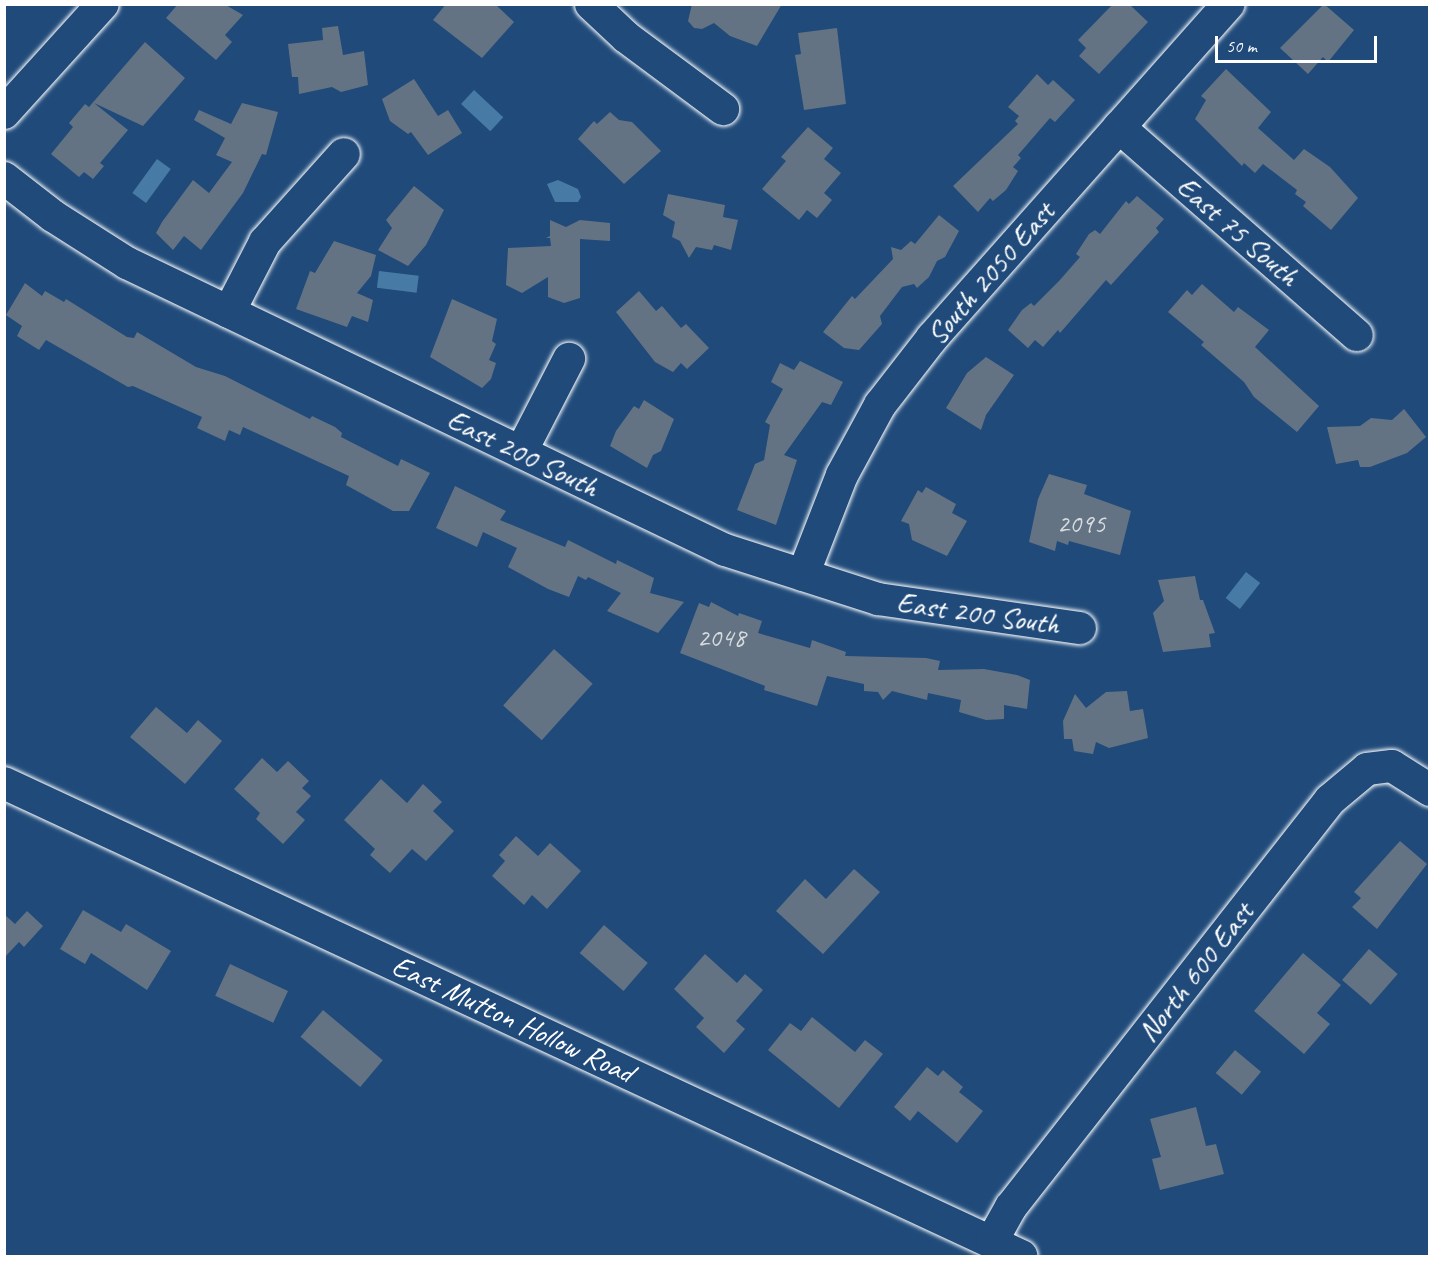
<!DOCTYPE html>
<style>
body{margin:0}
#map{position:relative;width:1434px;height:1261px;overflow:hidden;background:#1f4a7a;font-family:Caveat,sans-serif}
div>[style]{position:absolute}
.water>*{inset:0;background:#477ba5;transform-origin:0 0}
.building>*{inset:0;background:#637383;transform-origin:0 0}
.roads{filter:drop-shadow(0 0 2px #fff) drop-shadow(0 0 2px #fff)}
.minor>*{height:32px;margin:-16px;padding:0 16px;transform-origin:16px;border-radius:16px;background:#1f4a7a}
span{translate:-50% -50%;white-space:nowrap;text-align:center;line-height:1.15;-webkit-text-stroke:4.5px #1f4a7a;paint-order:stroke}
.number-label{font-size:27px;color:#d8dce0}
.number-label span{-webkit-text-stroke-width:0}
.street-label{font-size:30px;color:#fff}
.frame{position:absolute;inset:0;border:6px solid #fff;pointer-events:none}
.scale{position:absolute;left:1215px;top:36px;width:162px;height:27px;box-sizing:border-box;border:3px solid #fff;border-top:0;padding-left:8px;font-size:18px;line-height:21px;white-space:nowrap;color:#fff;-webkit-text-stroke:4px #1f4a7a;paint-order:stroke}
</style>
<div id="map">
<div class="water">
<div style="left:474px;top:90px;width:40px;height:19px;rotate:43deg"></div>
<div style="left:157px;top:159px;width:17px;height:42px;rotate:36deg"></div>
<div style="clip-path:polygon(558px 180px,578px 189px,581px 197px,578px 202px,555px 202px,547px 184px)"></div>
<div style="left:379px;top:271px;width:40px;height:17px;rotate:7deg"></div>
<div style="left:1246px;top:572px;width:18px;height:33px;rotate:38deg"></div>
</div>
<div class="building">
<div style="clip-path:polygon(178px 4px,224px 4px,243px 15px,225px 35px,232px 42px,216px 60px,166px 18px)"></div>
<div style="clip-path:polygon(446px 4px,495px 4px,514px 22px,482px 58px,433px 20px)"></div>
<div style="clip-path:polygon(692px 4px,782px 4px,757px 46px,730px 36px,714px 23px,702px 29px,694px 28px,688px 21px)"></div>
<div style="clip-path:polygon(1113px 4px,1129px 4px,1148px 22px,1099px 74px,1079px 56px,1086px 48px,1078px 40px)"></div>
<div style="clip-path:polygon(1324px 4px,1354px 30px,1328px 62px,1323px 57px,1308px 74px,1280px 48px)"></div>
<div style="clip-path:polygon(338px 26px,343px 55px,364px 51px,368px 85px,341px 92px,332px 87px,299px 94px,298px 77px,292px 77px,288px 44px,323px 40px,322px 28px)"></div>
<div style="clip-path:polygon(837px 28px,846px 104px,804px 110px,795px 55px,801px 54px,798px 33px)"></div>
<div style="clip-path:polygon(145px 42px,185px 78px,143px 126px,94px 103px,128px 130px,100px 163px,104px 166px,93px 179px,84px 172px,79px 177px,51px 154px,73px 127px,69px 123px,85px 104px,89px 107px)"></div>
<div style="clip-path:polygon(1226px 69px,1271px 112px,1258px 128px,1294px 160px,1304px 149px,1330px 167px,1358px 198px,1331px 230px,1303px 206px,1306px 202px,1295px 194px,1297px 190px,1263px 164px,1255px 173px,1244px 163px,1242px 166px,1195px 119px,1206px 100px,1201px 96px)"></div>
<div style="clip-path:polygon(1037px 74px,1048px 85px,1053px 80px,1075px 100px,1055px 122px,1050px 118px,1018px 155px,1021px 158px,1013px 167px,1018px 171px,1006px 190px,993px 201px,990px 198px,978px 212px,953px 186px,1018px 124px,1015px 121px,1019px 116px,1008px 107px)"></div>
<div style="clip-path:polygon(414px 79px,438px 116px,448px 110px,462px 133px,428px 155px,411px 132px,408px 134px,390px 121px,382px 99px)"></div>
<div style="clip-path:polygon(242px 103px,278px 112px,266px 155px,262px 154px,243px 193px,201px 250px,184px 236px,173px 250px,156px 233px,162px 222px,193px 180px,209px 193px,232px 162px,216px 155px,225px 138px,194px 120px,199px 110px,231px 124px)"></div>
<div style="clip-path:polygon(610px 112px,619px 120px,632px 122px,661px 151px,624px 184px,578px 139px,594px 121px,597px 124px)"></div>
<div style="clip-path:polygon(808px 127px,833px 148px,824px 159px,841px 173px,824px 193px,832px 200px,817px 218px,807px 210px,799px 220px,762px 189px,786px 161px,781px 157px)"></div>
<div style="clip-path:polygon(414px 186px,444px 210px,426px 245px,408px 266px,378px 250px,392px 228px,386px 220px)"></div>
<div style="clip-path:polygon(668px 194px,725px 205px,723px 217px,738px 220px,731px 250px,714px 245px,712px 250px,696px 247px,689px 258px,680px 241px,672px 237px,675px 222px,663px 215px)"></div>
<div style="clip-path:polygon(1137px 196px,1164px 219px,1156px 228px,1159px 232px,1111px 285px,1106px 280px,1060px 333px,1058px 330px,1043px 347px,1035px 340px,1028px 348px,1008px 330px,1022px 310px,1031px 303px,1034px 306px,1059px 281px,1080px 257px,1076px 254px,1089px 234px,1095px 230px,1100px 234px,1126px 201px,1129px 204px)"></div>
<div style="clip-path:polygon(939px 215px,959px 231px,945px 257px,937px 261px,929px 277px,917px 288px,914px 284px,902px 287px,880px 316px,882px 324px,859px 350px,844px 348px,823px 332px,852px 296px,855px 299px,893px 259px,891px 247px,901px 250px,911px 241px,915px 244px)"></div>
<div style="clip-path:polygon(550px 220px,566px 227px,580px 220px,610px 223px,610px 241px,580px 239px,580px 298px,564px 303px,548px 297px,548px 277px,522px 293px,506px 285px,508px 248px,551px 246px,550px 238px,546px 238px,550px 236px)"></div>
<div style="clip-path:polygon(334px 241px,376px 255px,371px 276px,357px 293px,373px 300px,368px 322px,352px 316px,347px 327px,296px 309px,310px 271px,315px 273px)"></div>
<div style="clip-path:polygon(25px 283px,42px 296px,45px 291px,64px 302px,66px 299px,127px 337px,134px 338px,137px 332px,196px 367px,225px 376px,310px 419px,312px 416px,335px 427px,342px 433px,341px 437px,398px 466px,401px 459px,430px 473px,409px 511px,393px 511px,346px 485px,349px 476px,243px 427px,240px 435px,229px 430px,225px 441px,197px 428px,202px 417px,133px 386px,128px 387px,46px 340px,39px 350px,17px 336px,22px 326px,6px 315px)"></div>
<div style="clip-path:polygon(1202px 284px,1234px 312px,1238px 307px,1269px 330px,1255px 347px,1319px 406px,1297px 432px,1254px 397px,1244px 382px,1201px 345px,1204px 342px,1168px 312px,1187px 290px,1192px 295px)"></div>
<div style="clip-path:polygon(639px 291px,656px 311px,662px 306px,681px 328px,686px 324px,709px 348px,687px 369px,681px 363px,673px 372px,655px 362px,616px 312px)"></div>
<div style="clip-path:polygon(452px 299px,497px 319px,492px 341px,496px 344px,489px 360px,496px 363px,491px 379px,482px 388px,430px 357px)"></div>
<div style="clip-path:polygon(986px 357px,1014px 375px,986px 415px,981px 430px,946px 408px,967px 373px)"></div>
<div style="clip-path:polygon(800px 361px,843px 382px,831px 405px,822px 402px,784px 455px,797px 460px,776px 525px,737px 510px,755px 464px,764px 460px,770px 425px,765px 422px,783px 389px,771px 382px,780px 363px,794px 370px)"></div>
<div style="clip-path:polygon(644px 400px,674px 419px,661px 451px,653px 455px,647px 468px,610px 446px,616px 431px,634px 406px,639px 409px)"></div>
<div style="clip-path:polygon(1404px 409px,1426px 437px,1407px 453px,1370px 467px,1360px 467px,1358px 460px,1336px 464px,1327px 427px,1360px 426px,1371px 418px,1392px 420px)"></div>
<div style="clip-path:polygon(1049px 474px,1087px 485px,1084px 494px,1131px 511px,1120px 555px,1069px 541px,1068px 545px,1057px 541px,1055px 551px,1029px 542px,1038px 499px)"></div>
<div style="clip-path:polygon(455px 486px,506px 511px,500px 520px,565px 547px,568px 540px,616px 564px,617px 560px,654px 578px,650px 593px,684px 602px,658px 633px,607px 611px,621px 593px,588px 577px,586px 580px,578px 576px,569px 597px,548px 589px,508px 567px,517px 548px,483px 532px,477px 547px,436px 528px)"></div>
<div style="clip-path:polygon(926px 487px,956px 504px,952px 513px,967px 521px,947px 556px,912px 540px,909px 524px,901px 521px,918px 490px,922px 493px)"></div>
<div style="clip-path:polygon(1195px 576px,1200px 600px,1203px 600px,1215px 633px,1209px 634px,1211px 647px,1163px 652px,1153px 613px,1164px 601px,1158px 580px)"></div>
<div style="clip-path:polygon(711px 602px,738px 616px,739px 613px,762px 621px,758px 633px,810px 648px,812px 640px,846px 652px,845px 656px,926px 658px,940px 661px,938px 670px,984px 669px,1017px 675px,1030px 680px,1027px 709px,1004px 705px,1004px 719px,986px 720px,959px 712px,961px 700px,928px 693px,927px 700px,892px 691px,883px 700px,878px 692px,864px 691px,864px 684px,827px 676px,817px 706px,764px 690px,765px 686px,680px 653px,699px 603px,709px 607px)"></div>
<div style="left:554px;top:649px;width:52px;height:76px;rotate:42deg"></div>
<div style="clip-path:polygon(1127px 691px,1130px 711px,1143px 709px,1148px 738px,1109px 748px,1096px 742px,1093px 754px,1074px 751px,1072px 739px,1064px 739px,1063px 721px,1075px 694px,1086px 708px,1106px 692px)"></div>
<div style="clip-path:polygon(156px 707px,187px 733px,198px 720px,222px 741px,185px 784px,130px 737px)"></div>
<div style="clip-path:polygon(262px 758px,277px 772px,288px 761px,309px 781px,302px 788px,311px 796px,296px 812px,305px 820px,283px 844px,256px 819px,260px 813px,234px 789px)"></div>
<div style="clip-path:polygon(381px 779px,407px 803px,423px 784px,442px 802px,433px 811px,454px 831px,426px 861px,412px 849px,390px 873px,370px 855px,375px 849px,344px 820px)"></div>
<div style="clip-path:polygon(516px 836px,538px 856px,550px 843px,581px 871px,547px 909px,532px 895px,524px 905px,492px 876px,505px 861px,499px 855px)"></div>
<div style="clip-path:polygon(1400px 841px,1427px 864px,1377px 929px,1352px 907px,1361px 898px,1354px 892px)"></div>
<div style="clip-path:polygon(854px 869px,880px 892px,823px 954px,776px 911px,805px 879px,826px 899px)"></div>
<div style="clip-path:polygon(83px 910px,121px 932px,126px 924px,171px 951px,147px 990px,91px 953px,85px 964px,60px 949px)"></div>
<div style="clip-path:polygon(27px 911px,43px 926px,24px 947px,19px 942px,4px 958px,4px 914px,15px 924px)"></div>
<div style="left:604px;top:925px;width:58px;height:37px;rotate:41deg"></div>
<div style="left:1369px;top:949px;width:38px;height:41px;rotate:41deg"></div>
<div style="clip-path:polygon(1303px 953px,1341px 985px,1317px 1013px,1330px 1024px,1304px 1054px,1254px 1011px)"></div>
<div style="clip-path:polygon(705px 954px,737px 983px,745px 974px,763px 990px,736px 1021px,745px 1029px,724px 1053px,696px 1027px,704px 1018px,674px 989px)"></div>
<div style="left:230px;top:964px;width:64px;height:35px;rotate:25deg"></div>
<div style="left:323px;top:1010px;width:78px;height:35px;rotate:40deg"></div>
<div style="clip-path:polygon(812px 1017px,855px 1052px,865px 1040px,883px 1054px,839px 1108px,768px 1050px,790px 1023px,801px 1031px)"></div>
<div style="left:1235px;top:1050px;width:34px;height:30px;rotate:40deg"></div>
<div style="clip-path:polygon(927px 1067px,938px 1076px,943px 1070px,963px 1087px,959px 1092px,983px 1111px,957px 1143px,918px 1111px,910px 1121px,894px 1107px)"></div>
<div style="clip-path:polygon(1196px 1107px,1206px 1146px,1216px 1144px,1224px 1174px,1160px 1190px,1152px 1159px,1161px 1157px,1150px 1119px)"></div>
</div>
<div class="roads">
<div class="minor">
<div style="left:591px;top:4px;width:48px;rotate:43.3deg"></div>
<div style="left:626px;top:37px;width:121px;rotate:36.6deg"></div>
<div style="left:4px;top:113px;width:147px;rotate:-47.8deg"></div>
<div style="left:1119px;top:127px;width:316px;rotate:41.2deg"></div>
<div style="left:4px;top:178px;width:62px;rotate:37.8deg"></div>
<div style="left:53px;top:216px;width:88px;rotate:32.4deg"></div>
<div style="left:127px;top:263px;width:663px;rotate:25.64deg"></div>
<div style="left:725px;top:550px;width:161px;rotate:17.8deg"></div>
<div style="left:878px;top:599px;width:204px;rotate:8.2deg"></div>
<div style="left:229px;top:312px;width:79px;rotate:-62.8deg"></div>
<div style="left:265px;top:242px;width:118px;rotate:-48.1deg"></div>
<div style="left:521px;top:452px;width:105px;rotate:-62.7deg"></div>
<div style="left:803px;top:575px;width:107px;rotate:-68.7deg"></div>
<div style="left:842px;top:475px;width:80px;rotate:-61.5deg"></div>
<div style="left:880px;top:405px;width:85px;rotate:-52.2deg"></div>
<div style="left:932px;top:338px;width:447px;rotate:-48.4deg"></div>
<div style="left:4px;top:783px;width:1122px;rotate:24.94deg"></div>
<div style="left:992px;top:1241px;width:39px;rotate:-61deg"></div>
<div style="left:1011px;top:1207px;width:517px;rotate:-51.91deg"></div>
<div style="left:1330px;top:800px;width:48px;rotate:-40deg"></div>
<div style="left:1367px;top:769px;width:25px;rotate:-7deg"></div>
<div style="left:1392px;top:766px;width:45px;rotate:32.3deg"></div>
</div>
</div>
<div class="number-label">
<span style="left:1081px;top:524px">2095</span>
<span style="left:721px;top:638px">2048</span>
</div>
<div class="street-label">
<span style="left:1238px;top:231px;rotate:41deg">East 75 South</span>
<span style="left:990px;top:273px;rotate:-49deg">South 2050 East</span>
<span style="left:523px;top:453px;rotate:26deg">East 200 South</span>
<span style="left:978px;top:613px;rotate:8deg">East 200 South</span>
<span style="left:1195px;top:972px;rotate:-52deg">North 600 East</span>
<span style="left:513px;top:1019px;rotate:25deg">East Mutton Hollow Road</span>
</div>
<div class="frame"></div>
<div class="scale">50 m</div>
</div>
